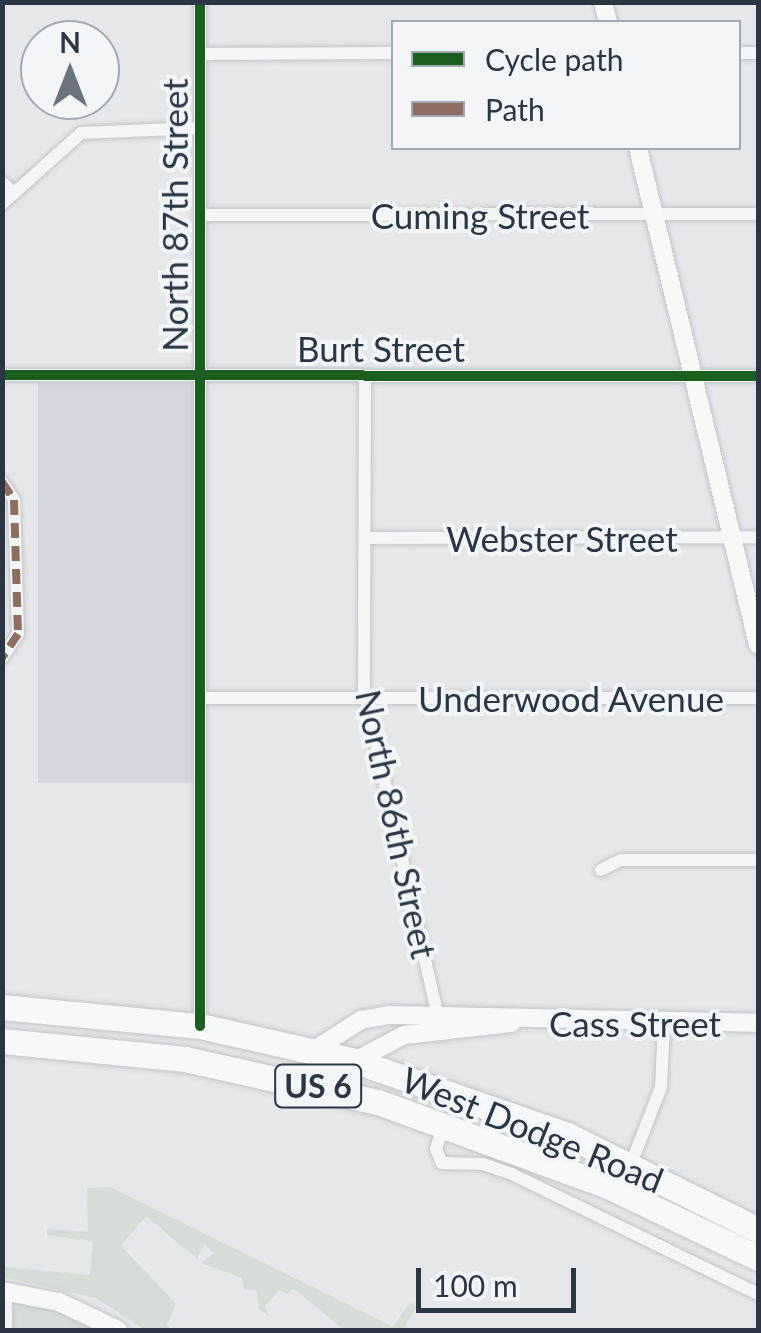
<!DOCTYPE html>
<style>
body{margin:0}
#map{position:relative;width:761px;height:1333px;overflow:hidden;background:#e5e7ea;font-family:Lato,sans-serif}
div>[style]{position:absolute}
.built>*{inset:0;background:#d4d7dd;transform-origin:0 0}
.green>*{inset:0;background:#d6ddd6}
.roads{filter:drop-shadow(0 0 2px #c3c5c8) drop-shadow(0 0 2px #c3c5c8)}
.street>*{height:12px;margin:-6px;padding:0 6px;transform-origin:6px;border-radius:6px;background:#f4f5f6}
.secondary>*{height:18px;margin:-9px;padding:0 9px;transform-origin:9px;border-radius:9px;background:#f7f8f8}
.highway>*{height:25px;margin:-12.5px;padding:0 12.5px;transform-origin:12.5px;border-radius:12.5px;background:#f7f8f8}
.quiet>*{height:8px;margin-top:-4px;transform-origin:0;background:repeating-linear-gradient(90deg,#8d6e63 0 15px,transparent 0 23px)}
.cycleway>*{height:10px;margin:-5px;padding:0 5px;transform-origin:5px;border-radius:5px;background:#1b5e20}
span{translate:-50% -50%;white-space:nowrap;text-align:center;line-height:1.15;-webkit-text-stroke:8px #f3f6f8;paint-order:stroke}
.shield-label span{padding:2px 8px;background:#f3f6f8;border:2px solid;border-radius:8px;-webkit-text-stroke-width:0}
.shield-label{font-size:32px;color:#2c3543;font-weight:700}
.street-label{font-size:35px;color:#2c3543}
.frame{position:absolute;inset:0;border:5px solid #2c3543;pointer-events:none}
.legend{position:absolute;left:391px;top:20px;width:350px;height:130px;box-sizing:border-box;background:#f3f6f8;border:2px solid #a3a9b0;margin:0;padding:12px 18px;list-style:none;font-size:30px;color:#2c3543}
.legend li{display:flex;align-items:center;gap:20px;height:50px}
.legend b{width:50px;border:2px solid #a3a9b0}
.north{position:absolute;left:20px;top:20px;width:100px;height:100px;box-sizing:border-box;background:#f3f6f8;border:2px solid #a3a9b0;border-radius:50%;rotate:0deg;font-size:28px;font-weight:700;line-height:40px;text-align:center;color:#2c3543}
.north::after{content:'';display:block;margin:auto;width:35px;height:45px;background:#6d737d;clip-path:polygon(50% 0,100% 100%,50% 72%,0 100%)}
.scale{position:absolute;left:416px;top:1268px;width:160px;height:45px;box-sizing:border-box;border:5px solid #2c3543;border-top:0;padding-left:12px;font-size:30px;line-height:35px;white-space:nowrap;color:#2c3543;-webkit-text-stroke:8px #f3f6f8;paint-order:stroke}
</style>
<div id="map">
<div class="built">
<div style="left:38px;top:383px;width:155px;height:400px"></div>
</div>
<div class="green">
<div style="clip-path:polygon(111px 1187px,393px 1327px,410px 1303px,416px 1307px,403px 1330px,344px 1330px,293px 1288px,287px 1294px,279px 1290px,265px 1306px,269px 1316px,259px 1309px,256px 1290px,244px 1290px,242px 1278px,201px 1263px,214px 1253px,204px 1244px,197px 1259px,146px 1216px,121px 1246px,176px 1304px,167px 1325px,172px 1330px,145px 1330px,96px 1298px,3px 1277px,3px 1267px,90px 1275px,93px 1241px,47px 1235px,47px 1229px,88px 1232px,87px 1188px)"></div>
<div style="clip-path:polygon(22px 1303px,57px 1309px,103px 1330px,13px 1329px,12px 1311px)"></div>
</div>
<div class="roads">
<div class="street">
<div style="left:200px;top:2px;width:1024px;rotate:90deg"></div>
<div style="left:738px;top:53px;width:20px"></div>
<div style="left:200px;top:54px;width:193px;rotate:-0.3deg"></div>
<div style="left:2px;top:182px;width:16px;rotate:45deg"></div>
<div style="left:2px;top:204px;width:106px;rotate:-41.9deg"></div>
<div style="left:81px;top:133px;width:119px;rotate:-2.4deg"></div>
<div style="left:201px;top:215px;width:557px;rotate:-0.1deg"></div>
<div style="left:2px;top:375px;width:756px;rotate:0.08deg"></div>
<div style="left:365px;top:376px;width:315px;rotate:90.2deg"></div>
<div style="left:364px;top:691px;width:337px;rotate:77.2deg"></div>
<div style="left:2px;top:482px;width:22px;rotate:56deg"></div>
<div style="left:14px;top:500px;width:134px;rotate:88.3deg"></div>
<div style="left:18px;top:634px;width:29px;rotate:124deg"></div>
<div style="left:365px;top:538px;width:393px;rotate:-0.1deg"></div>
<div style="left:203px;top:698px;width:555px"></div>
<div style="left:601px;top:870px;width:22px;rotate:-27deg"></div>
<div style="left:621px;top:860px;width:137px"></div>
<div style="left:443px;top:1126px;width:24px;rotate:107deg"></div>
<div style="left:436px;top:1149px;width:15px;rotate:67deg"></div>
<div style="left:442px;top:1163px;width:41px;rotate:1.4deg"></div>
<div style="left:483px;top:1164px;width:31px;rotate:19deg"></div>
<div style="left:512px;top:1174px;width:274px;rotate:26deg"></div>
<div style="left:631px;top:1164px;width:83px;rotate:-68.7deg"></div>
<div style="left:661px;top:1087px;width:64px;rotate:-87.3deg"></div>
<div style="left:6px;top:1330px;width:39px;rotate:-90deg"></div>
</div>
<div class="secondary">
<div style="left:603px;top:2px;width:21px;rotate:76deg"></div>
<div style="left:638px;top:148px;width:511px;rotate:76.43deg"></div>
<div style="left:314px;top:1050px;width:56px;rotate:-32.6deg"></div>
<div style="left:361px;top:1020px;width:29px;rotate:-10deg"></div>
<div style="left:390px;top:1015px;width:368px;rotate:1.2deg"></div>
<div style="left:355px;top:1061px;width:55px;rotate:-28deg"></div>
<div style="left:404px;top:1035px;width:108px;rotate:-6.4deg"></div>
<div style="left:2px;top:1291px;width:58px;rotate:10.9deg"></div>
<div style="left:59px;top:1302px;width:65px;rotate:25.4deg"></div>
</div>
<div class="highway">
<div style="left:2px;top:1007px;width:199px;rotate:5.5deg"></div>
<div style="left:200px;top:1026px;width:159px;rotate:12.7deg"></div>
<div style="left:355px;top:1061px;width:225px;rotate:19.2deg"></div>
<div style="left:567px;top:1135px;width:213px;rotate:26.4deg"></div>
<div style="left:2px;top:1041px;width:184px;rotate:5.6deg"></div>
<div style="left:185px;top:1059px;width:198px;rotate:12.6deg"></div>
<div style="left:378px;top:1102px;width:247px;rotate:20.1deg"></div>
<div style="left:610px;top:1187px;width:164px;rotate:25.6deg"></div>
</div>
</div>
<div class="quiet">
<div style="left:2px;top:482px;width:22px;rotate:56deg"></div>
<div style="left:14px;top:500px;width:134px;rotate:88.3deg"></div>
<div style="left:18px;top:634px;width:29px;rotate:124deg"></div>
</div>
<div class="cycleway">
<div style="left:200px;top:2px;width:1024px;rotate:90deg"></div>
<div style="left:2px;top:375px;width:756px;rotate:0.08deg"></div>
</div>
<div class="shield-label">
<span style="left:318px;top:1086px">US 6</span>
</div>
<div class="street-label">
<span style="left:174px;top:215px;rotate:-90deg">North 87th Street</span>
<span style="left:480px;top:215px">Cuming Street</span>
<span style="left:381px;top:348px">Burt Street</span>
<span style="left:562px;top:538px">Webster Street</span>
<span style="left:571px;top:698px">Underwood Avenue</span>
<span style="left:397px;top:824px;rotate:78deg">North 86th Street</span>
<span style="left:635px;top:1023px">Cass Street</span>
<span style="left:533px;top:1129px;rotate:22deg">West Dodge Road</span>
</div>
<div class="frame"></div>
<ul class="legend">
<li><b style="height:12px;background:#1b5e20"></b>Cycle path</li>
<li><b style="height:12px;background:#8d6e63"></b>Path</li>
</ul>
<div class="north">N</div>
<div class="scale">100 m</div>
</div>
